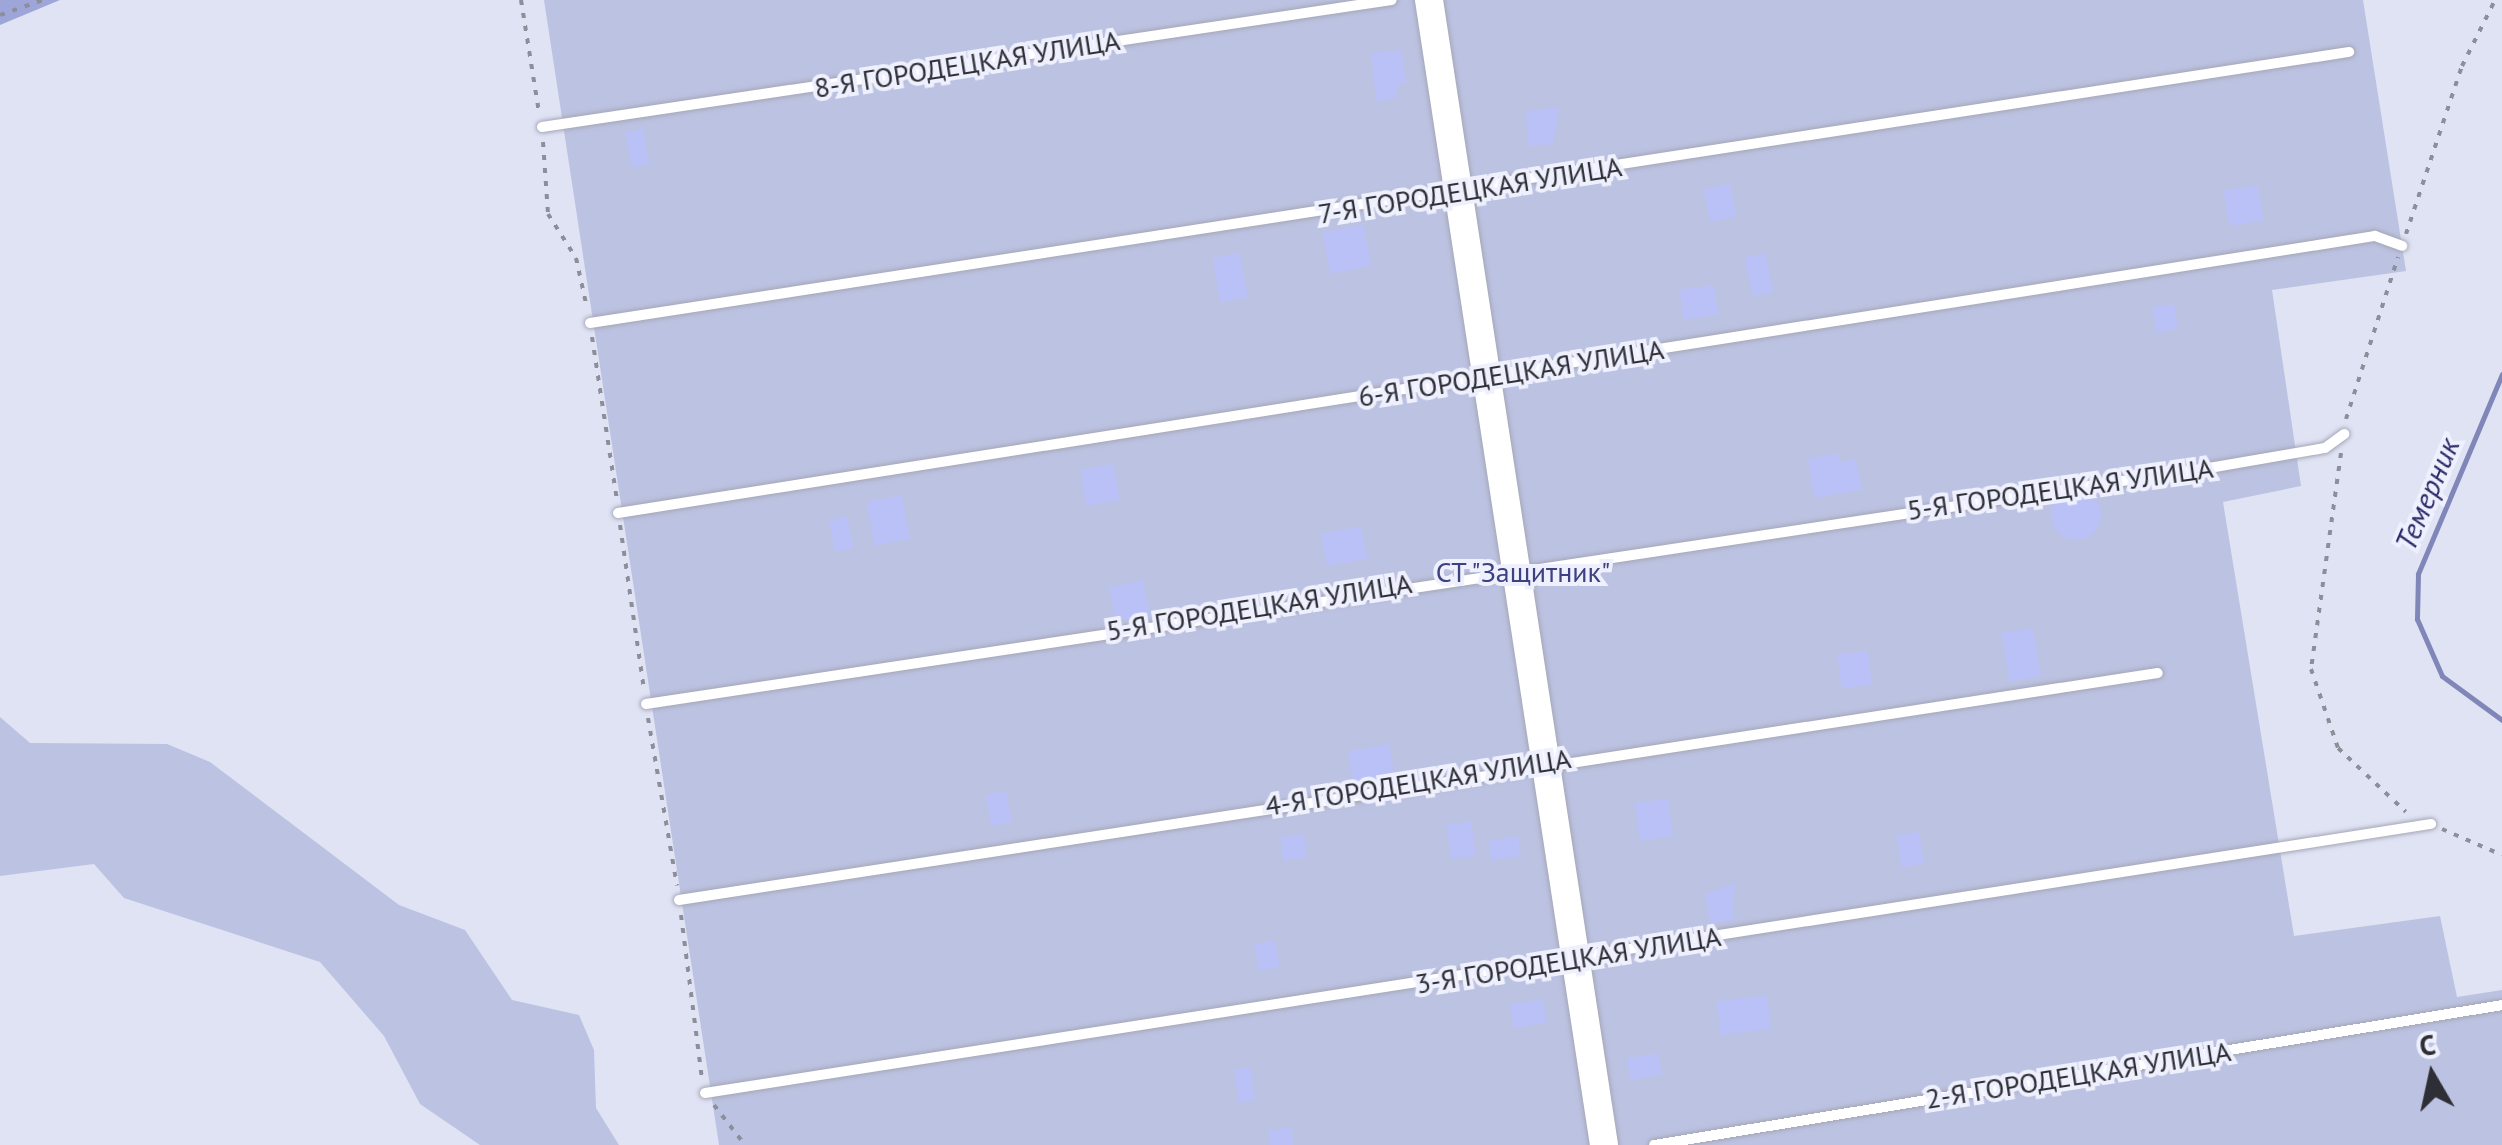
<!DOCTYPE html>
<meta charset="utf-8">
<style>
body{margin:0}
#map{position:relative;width:2502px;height:1145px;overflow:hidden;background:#e0e3f4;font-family:"PT Sans",sans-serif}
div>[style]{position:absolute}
.green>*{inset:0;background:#bcc2e1}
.forest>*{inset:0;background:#9ea5d8}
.stream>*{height:5px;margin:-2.5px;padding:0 2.5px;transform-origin:2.5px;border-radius:2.5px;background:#8087b8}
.building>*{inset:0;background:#bac1f6;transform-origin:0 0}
.round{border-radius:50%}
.path>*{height:4px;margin-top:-2px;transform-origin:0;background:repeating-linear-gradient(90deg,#8c8e9a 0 5px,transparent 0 13px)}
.roads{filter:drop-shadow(0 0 2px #a4a7b7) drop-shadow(0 0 2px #a4a7b7)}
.lane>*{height:10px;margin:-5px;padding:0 5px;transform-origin:5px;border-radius:5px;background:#fff}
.secondary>*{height:28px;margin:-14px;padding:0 14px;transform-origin:14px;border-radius:14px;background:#fff}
span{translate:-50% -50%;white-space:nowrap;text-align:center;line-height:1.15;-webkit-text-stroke:8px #eef0fe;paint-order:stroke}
.street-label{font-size:28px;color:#2e2f36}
.park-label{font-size:28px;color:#3d4180}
.water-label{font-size:30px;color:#2b2c69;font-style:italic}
.north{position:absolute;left:2382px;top:1025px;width:100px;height:100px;-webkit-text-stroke:8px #eef0fe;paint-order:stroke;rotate:351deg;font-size:28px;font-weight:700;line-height:40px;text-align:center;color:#2e2f36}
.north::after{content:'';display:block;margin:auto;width:35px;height:45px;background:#2e2f36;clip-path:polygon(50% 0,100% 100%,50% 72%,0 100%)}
</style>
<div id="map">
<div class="green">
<div style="clip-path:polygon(544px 0,2363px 0,2406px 271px,2272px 290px,2301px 486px,2223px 502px,2294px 936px,2440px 916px,2457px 997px,2502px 990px,2502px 1145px,719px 1145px)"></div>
<div style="clip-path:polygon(0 717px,30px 743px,167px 744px,210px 762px,399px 905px,465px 930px,512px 1000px,579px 1015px,594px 1050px,596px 1108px,619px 1145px,480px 1145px,420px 1104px,384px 1036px,320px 962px,124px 898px,94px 864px,0 876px)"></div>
</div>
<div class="forest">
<div style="clip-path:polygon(0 0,60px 0,0 25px)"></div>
</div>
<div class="stream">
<div style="left:2502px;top:374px;width:217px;rotate:112.8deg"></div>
<div style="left:2418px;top:574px;width:45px;rotate:91.3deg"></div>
<div style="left:2417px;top:619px;width:62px;rotate:66.3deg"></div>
<div style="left:2442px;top:676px;width:74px;rotate:36.3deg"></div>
</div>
<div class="building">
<div style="clip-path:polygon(1402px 50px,1406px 84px,1397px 85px,1398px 98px,1376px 101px,1371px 53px)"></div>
<div style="clip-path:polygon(1559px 107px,1553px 144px,1529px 147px,1525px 111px)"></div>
<div style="left:643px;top:129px;width:36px;height:18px;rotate:80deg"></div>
<div style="left:1730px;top:184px;width:33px;height:27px;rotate:79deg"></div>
<div style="left:2258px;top:185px;width:36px;height:35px;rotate:81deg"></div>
<div style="left:1364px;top:225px;width:42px;height:42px;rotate:80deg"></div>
<div style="left:1240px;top:253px;width:45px;height:28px;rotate:80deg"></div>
<div style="left:1765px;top:253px;width:40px;height:21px;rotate:78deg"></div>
<div style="left:1714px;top:285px;width:30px;height:35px;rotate:82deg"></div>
<div style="left:2174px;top:304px;width:25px;height:22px;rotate:81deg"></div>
<div style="clip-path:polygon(1838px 453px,1840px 462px,1856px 459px,1862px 490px,1814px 498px,1808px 459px)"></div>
<div style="left:1114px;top:464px;width:37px;height:34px;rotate:81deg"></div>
<div class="round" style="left:2051px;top:490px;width:50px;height:50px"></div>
<div style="left:902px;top:495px;width:45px;height:36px;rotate:80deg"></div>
<div style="left:847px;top:516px;width:33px;height:19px;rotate:78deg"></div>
<div style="left:1361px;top:526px;width:33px;height:41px;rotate:79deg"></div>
<div style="left:1143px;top:580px;width:35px;height:35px;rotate:78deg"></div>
<div style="left:2033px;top:628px;width:49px;height:32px;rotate:81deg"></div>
<div style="left:1868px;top:651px;width:34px;height:31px;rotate:83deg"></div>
<div style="left:1389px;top:744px;width:35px;height:42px;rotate:80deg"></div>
<div style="left:1006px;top:791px;width:32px;height:21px;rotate:79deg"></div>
<div style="left:1668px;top:799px;width:38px;height:33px;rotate:83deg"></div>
<div style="left:1471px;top:821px;width:35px;height:25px;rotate:82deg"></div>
<div style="left:1919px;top:832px;width:32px;height:23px;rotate:81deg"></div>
<div style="left:1304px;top:834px;width:24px;height:24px;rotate:83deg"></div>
<div style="left:1518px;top:836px;width:20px;height:30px;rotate:81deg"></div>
<div style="clip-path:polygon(1735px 883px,1733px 920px,1710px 924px,1705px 894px)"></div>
<div style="left:1275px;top:940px;width:28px;height:21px;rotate:80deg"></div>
<div style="left:1767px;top:995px;width:34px;height:51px;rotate:83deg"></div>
<div style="left:1543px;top:999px;width:24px;height:34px;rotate:81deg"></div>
<div style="left:1658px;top:1053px;width:22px;height:32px;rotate:80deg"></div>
<div style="left:1250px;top:1067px;width:34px;height:16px;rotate:82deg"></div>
<div style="clip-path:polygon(1291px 1127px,1294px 1145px,1270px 1145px,1268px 1131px)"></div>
</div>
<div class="path">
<div style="left:521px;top:0;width:113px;rotate:80.9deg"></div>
<div style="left:0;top:15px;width:46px;rotate:-19.2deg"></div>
<div style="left:543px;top:142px;width:72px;rotate:86deg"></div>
<div style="left:548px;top:214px;width:52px;rotate:57.5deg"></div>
<div style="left:576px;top:258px;width:51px;rotate:77.6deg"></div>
<div style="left:2406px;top:234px;width:177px;rotate:-71.6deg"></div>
<div style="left:2462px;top:66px;width:74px;rotate:-63.4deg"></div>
<div style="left:592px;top:337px;width:165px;rotate:81.3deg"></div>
<div style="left:2346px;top:419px;width:170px;rotate:-72.2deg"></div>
<div style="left:2341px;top:453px;width:218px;rotate:97.9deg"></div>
<div style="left:2311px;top:669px;width:83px;rotate:71.1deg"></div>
<div style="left:2338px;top:748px;width:93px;rotate:43.3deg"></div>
<div style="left:620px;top:525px;width:166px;rotate:81.7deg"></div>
<div style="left:648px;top:718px;width:170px;rotate:80.2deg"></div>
<div style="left:2442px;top:829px;width:65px;rotate:23.4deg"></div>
<div style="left:681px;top:915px;width:165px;rotate:82.7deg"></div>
<div style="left:714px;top:1105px;width:51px;rotate:52.2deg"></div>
</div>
<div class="roads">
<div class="lane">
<div style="left:542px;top:127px;width:859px;rotate:-8.5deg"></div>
<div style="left:590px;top:323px;width:1780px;rotate:-8.76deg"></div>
<div style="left:618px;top:513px;width:1779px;rotate:-8.96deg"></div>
<div style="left:2375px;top:236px;width:29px;rotate:20deg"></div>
<div style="left:646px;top:704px;width:1581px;rotate:-8.59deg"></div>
<div style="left:2209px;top:468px;width:118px;rotate:-9.8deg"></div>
<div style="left:2325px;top:448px;width:24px;rotate:-36deg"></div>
<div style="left:679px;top:900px;width:1496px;rotate:-8.73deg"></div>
<div style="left:705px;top:1093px;width:1747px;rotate:-8.86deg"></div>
<div style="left:1654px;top:1145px;width:859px;rotate:-9.37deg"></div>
</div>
<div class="secondary">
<div style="left:1429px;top:0;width:1158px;rotate:81.31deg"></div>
</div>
</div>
<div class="street-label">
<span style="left:967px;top:64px;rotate:-9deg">8-Я ГОРОДЕЦКАЯ УЛИЦА</span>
<span style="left:1470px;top:190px;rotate:-9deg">7-Я ГОРОДЕЦКАЯ УЛИЦА</span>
<span style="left:1511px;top:373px;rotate:-9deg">6-Я ГОРОДЕЦКАЯ УЛИЦА</span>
<span style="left:2060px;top:489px;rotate:-8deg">5-Я ГОРОДЕЦКАЯ УЛИЦА</span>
<span style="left:1259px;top:607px;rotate:-9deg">5-Я ГОРОДЕЦКАЯ УЛИЦА</span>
<span style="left:1418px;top:782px;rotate:-9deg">4-Я ГОРОДЕЦКАЯ УЛИЦА</span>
<span style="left:1568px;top:960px;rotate:-9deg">3-Я ГОРОДЕЦКАЯ УЛИЦА</span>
<span style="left:2078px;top:1075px;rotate:-9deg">2-Я ГОРОДЕЦКАЯ УЛИЦА</span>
</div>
<div class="park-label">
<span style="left:1523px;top:572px">СТ "Защитник"</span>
</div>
<div class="water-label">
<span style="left:2427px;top:494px;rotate:-67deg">Темерник</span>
</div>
<div class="north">С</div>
</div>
